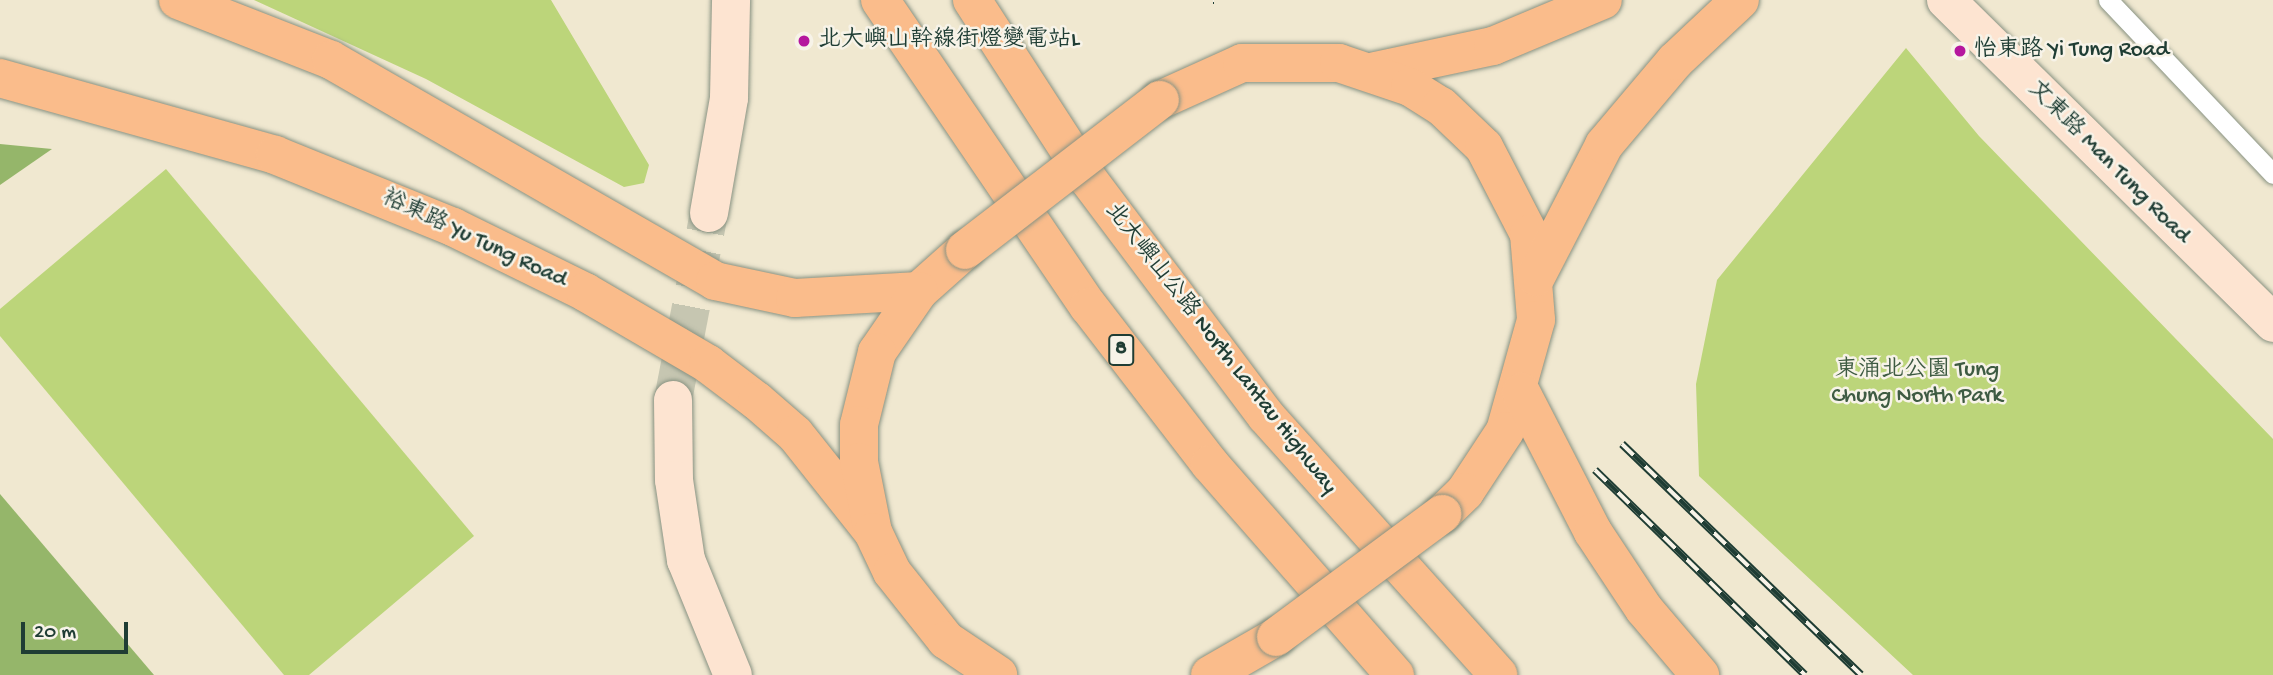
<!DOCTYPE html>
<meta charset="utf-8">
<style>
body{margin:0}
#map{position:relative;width:2273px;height:675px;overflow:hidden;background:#f0e8d0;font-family:"Gochi Hand","LXGW WenKai TC",sans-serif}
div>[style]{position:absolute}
.green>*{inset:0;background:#bcd57a}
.forest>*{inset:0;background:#95b66a}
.secondary-tunnel>*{height:38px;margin-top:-19px;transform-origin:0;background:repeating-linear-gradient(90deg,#c6c6b1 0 38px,transparent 0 57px)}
.roads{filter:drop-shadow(0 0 2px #889282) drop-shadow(0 0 2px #889282)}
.lane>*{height:19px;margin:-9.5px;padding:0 9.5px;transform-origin:9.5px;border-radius:9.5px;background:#fff}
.secondary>*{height:38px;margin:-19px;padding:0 19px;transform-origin:19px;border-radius:19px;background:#fde4d1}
.primary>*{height:38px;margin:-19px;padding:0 19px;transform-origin:19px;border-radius:19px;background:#fabc8b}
.highway>*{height:38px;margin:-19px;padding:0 19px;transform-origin:19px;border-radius:19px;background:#fabc8b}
.rail>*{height:8px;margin-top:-4px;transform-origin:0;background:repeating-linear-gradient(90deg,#f7f3e8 0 16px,#1f3d34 0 32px);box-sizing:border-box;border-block:2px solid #1f3d34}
.bridges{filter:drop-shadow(0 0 2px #889282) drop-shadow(0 0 2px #889282)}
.primary-bridge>*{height:38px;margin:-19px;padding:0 19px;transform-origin:19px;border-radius:19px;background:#fabc8b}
.dots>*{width:19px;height:19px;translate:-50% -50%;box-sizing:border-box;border:4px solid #f7f3e8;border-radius:50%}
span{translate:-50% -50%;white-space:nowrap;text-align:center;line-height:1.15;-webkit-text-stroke:5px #f7f3e8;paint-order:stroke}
.shield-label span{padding:2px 5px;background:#f7f3e8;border:2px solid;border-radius:5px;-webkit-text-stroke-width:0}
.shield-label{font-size:21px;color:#1f3d34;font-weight:700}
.poi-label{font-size:23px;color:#1f3d34}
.left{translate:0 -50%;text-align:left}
.street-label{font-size:23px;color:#1f3d34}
.park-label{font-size:23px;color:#3e5b42}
.scale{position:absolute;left:21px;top:622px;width:107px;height:32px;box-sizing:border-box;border:4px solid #1f3d34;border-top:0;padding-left:9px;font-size:21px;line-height:24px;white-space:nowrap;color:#1f3d34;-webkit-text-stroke:5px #f7f3e8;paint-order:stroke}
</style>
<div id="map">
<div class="green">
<div style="clip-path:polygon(254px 0,551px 0,649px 165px,644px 183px,624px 187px,426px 79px)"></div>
<div style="clip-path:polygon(1906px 48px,1979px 136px,2273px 439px,2273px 675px,1913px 675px,1699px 476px,1696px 384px,1717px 280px)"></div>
<div style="clip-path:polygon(166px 169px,474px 536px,309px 675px,284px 675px,0 336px,0 309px)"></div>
</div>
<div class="forest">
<div style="clip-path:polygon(0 144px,52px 149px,0 185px)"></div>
<div style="clip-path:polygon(0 494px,154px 675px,0 675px)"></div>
</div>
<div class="secondary-tunnel">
<div style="left:673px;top:400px;width:190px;rotate:-79.1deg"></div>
</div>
<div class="roads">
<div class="lane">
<div style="left:2108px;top:0;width:240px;rotate:46.5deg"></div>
</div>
<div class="secondary">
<div style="left:1946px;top:0;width:460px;rotate:44.6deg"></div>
<div style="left:709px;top:213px;width:117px;rotate:-80.1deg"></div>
<div style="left:729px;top:98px;width:98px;rotate:-88.8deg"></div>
<div style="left:673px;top:400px;width:80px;rotate:89.3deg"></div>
<div style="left:674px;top:480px;width:81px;rotate:81.5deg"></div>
<div style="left:686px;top:560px;width:124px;rotate:67.8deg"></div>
</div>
<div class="primary">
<div style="left:178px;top:0;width:164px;rotate:21.4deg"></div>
<div style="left:331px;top:60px;width:443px;rotate:29.9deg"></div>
<div style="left:715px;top:281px;width:82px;rotate:12deg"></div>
<div style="left:795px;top:298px;width:124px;rotate:-3.2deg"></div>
<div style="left:1375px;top:71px;width:121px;rotate:-12deg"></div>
<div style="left:1493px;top:46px;width:119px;rotate:-22.7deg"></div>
<div style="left:0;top:78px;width:286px;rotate:15.6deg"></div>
<div style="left:275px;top:155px;width:192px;rotate:22deg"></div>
<div style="left:453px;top:227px;width:147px;rotate:26.2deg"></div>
<div style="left:585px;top:292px;width:143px;rotate:30.3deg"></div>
<div style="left:708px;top:364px;width:61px;rotate:37.1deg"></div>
<div style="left:757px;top:401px;width:50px;rotate:41deg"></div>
<div style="left:795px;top:434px;width:125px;rotate:51.5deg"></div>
<div style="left:1160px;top:100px;width:90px;rotate:-24.3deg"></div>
<div style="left:1242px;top:63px;width:97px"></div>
<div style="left:1339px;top:63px;width:75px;rotate:18.7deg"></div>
<div style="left:1410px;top:87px;width:36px;rotate:32deg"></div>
<div style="left:1441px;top:106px;width:59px;rotate:43.6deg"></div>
<div style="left:1484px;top:147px;width:98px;rotate:62.7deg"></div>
<div style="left:1529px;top:234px;width:86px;rotate:85.3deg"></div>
<div style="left:1536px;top:320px;width:115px;rotate:105.6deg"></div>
<div style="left:1505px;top:431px;width:73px;rotate:123.3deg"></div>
<div style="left:1465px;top:492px;width:32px;rotate:136deg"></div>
<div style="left:965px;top:250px;width:62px;rotate:138.3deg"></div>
<div style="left:919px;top:291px;width:74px;rotate:124.5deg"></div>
<div style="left:877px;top:352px;width:75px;rotate:103.9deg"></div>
<div style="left:859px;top:425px;width:37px;rotate:90deg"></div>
<div style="left:859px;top:462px;width:71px;rotate:78.7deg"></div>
<div style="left:873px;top:532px;width:44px;rotate:64.6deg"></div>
<div style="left:892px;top:572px;width:87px;rotate:51.5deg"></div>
<div style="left:946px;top:640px;width:63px;rotate:33.9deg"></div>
<div style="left:1536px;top:277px;width:148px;rotate:-62.7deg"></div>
<div style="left:1604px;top:145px;width:110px;rotate:-49.8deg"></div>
<div style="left:1675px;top:61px;width:89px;rotate:-43.2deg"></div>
<div style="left:1210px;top:675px;width:76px;rotate:-29.9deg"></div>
</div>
<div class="highway">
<div style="left:880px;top:0;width:371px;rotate:55.8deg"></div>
<div style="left:1089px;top:307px;width:198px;rotate:52.4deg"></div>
<div style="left:1210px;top:464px;width:281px;rotate:48.8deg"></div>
<div style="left:972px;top:0;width:213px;rotate:57.1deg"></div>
<div style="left:1088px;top:179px;width:296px;rotate:53.1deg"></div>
<div style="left:1266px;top:416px;width:348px;rotate:48.1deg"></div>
<div style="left:1521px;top:392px;width:157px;rotate:62.8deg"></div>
<div style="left:1593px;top:532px;width:92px;rotate:56.5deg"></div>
<div style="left:1644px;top:609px;width:87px;rotate:49.7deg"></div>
</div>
</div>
<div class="rail">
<div style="left:1213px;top:0;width:1px"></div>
<div style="left:1622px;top:444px;width:332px;rotate:44deg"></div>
<div style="left:1595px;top:470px;width:293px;rotate:44.3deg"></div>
</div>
<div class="bridges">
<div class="primary-bridge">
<div style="left:965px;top:250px;width:246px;rotate:-37.6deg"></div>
<div style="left:1276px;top:637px;width:207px;rotate:-36.5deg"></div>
</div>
</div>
<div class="dots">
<div style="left:804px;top:41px;background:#b5179e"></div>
<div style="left:1960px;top:51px;background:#b5179e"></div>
</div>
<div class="shield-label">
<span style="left:1121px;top:350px">8</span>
</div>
<div class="poi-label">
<span class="left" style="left:818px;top:41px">北大嶼山幹線街燈變電站L</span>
<span class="left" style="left:1974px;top:51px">怡東路 Yi Tung Road</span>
</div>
<div class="street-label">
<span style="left:2108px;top:163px;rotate:45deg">文東路 Man Tung Road</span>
<span style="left:474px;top:240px;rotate:25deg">裕東路 Yu Tung Road</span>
<span style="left:1220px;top:349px;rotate:52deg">北大嶼山公路 North Lantau Highway</span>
</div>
<div class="park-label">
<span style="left:1917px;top:384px">東涌北公園 Tung<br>Chung North Park</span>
</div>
<div class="scale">20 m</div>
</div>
